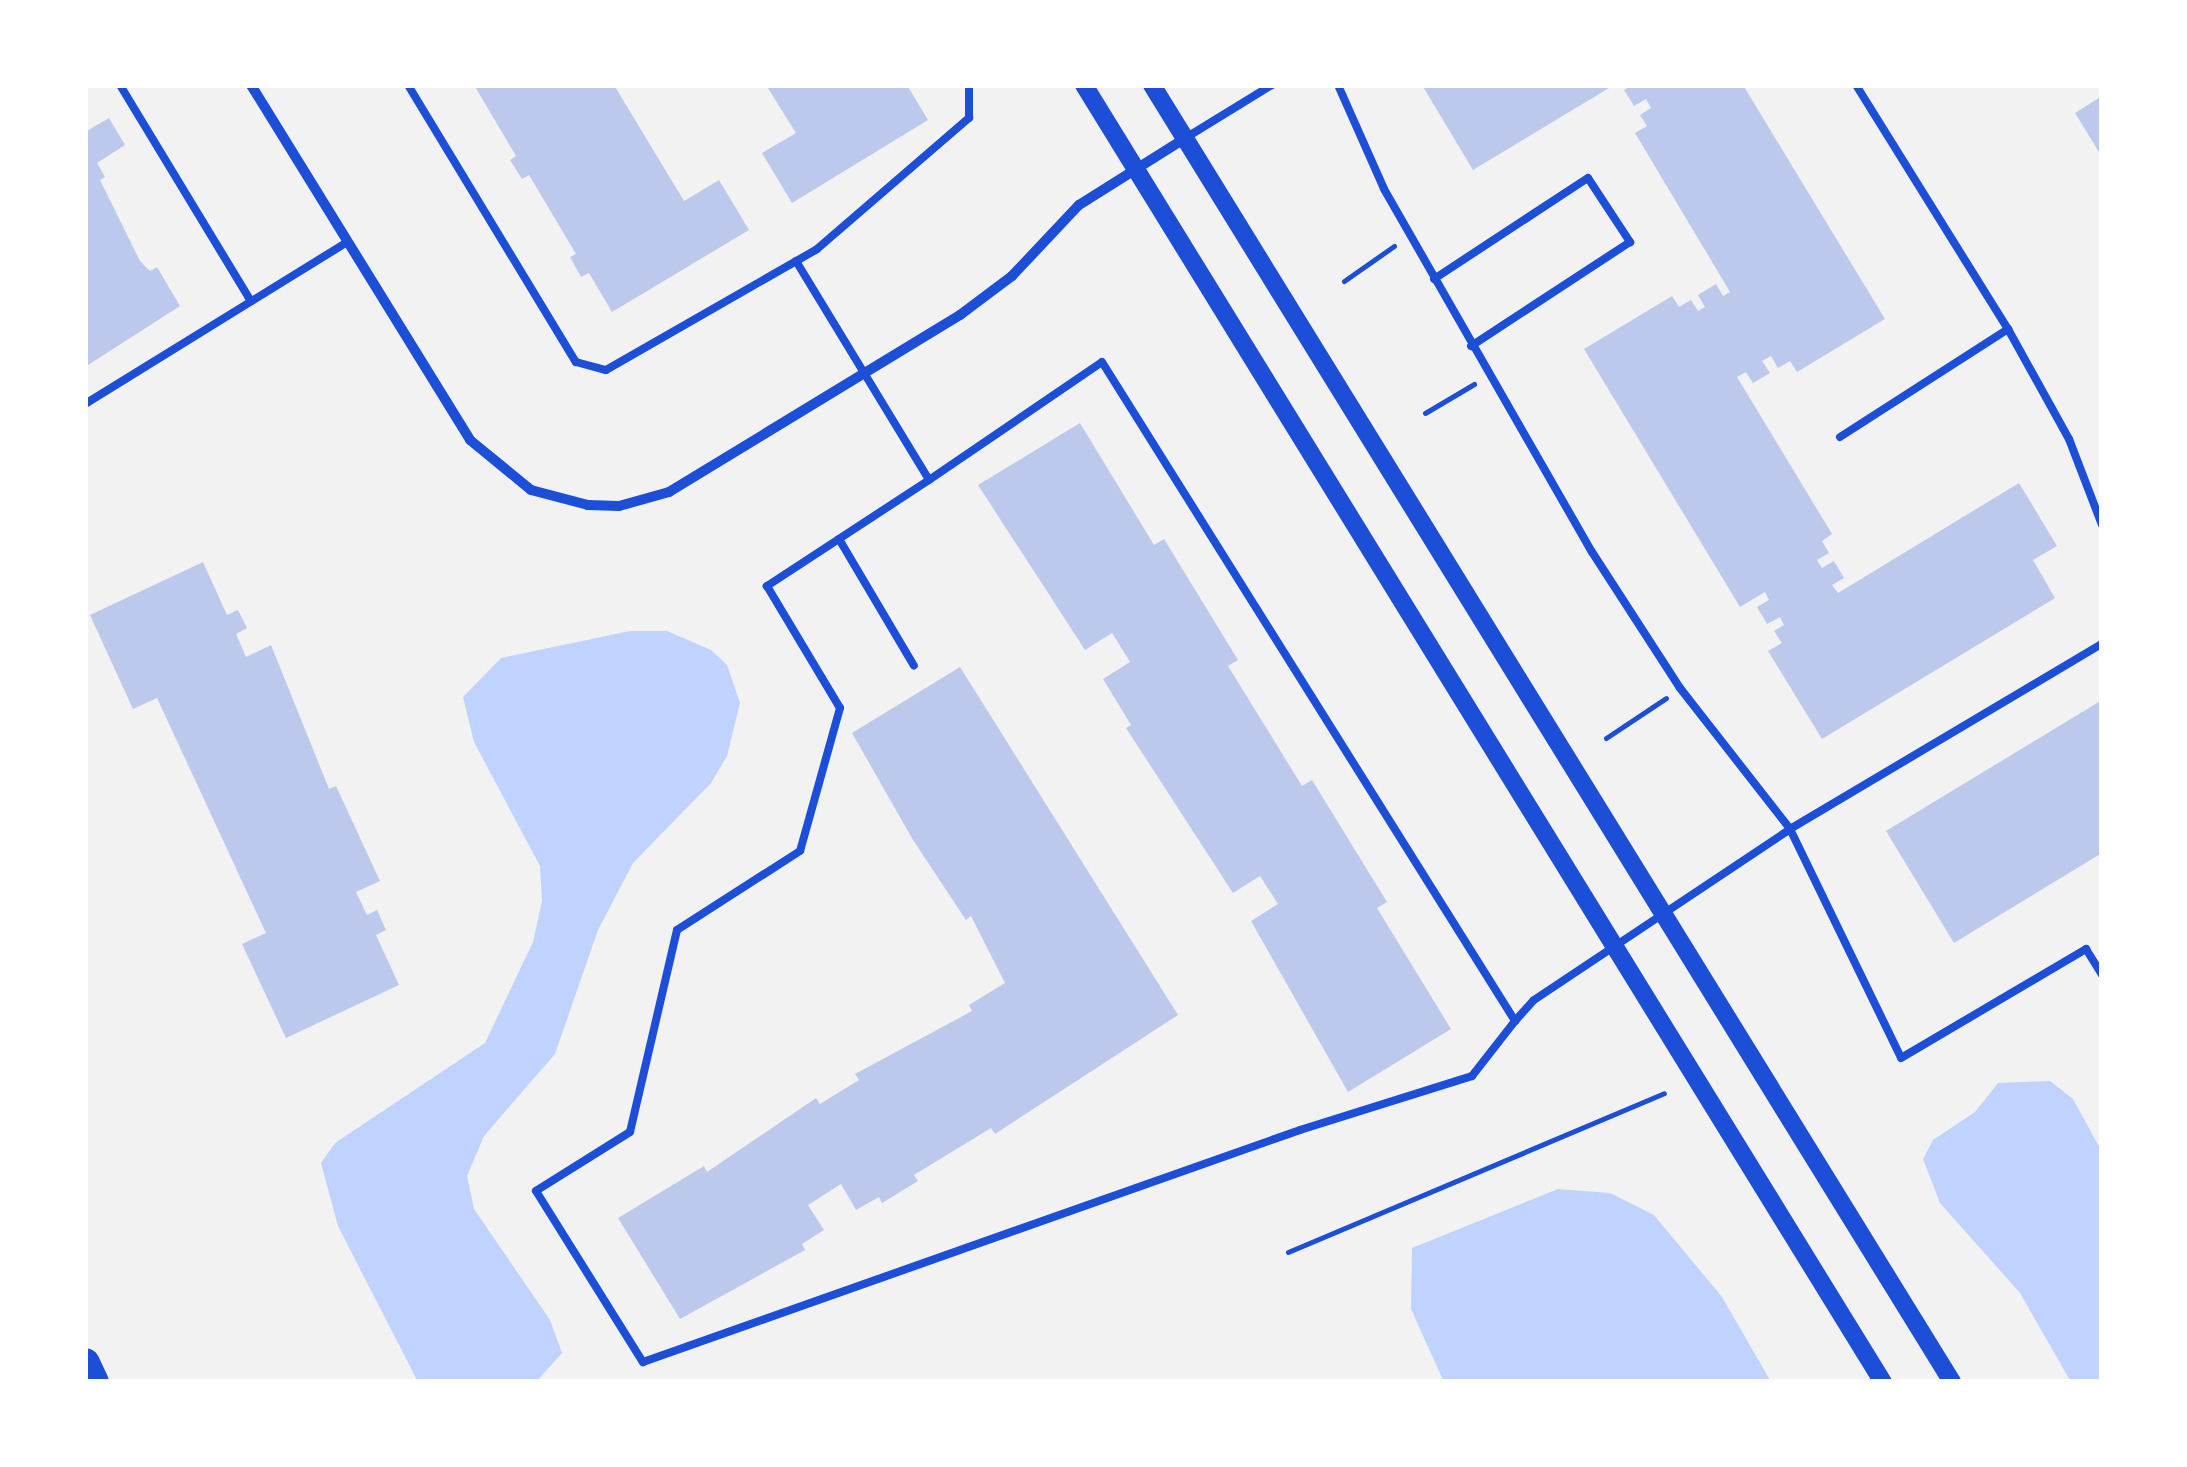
<!DOCTYPE html>
<style>
body{margin:0}
#map{position:relative;width:2187px;height:1467px;overflow:hidden;background:#f2f2f2;font-family:"Fira Sans",sans-serif}
div>[style]{position:absolute}
.water>*{inset:0;background:#bfd3fe}
.building>*{inset:0;background:#bdc9ec}
.path>*{height:5px;margin:-2.5px;padding:0 2.5px;transform-origin:2.5px;border-radius:2.5px;background:#1d4ed8}
.service>*{height:8px;margin:-4px;padding:0 4px;transform-origin:4px;border-radius:4px;background:#1d4ed8}
.minor>*{height:10px;margin:-5px;padding:0 5px;transform-origin:5px;border-radius:5px;background:#1d4ed8}
.tertiary>*{height:18px;margin:-9px;padding:0 9px;transform-origin:9px;border-radius:9px;background:#1d4ed8}
.motorway>*{height:30px;margin:-15px;padding:0 15px;transform-origin:15px;border-radius:15px;background:#1d4ed8}
span{translate:-50% -50%;white-space:nowrap;text-align:center;line-height:1.15;-webkit-text-stroke:9px #fff;paint-order:stroke}
.frame{position:absolute;inset:0;border:88px solid #fff;pointer-events:none}
</style>
<div id="map">
<div class="water">
<div style="clip-path:polygon(630px 631px,667px 631px,711px 650px,727px 665px,740px 703px,727px 756px,711px 783px,633px 863px,598px 930px,555px 1054px,484px 1136px,467px 1176px,474px 1209px,550px 1320px,562px 1353px,536px 1382px,418px 1382px,338px 1226px,321px 1163px,335px 1143px,485px 1043px,533px 942px,542px 901px,540px 866px,474px 742px,463px 697px,501px 658px)"></div>
<div style="clip-path:polygon(2050px 1081px,2073px 1099px,2102px 1152px,2102px 1382px,2071px 1382px,2020px 1293px,1940px 1203px,1923px 1159px,1933px 1140px,1975px 1112px,1998px 1083px)"></div>
<div style="clip-path:polygon(1558px 1189px,1610px 1193px,1654px 1215px,1722px 1297px,1771px 1382px,1444px 1382px,1411px 1309px,1412px 1248px)"></div>
</div>
<div class="building">
<div style="clip-path:polygon(474px 85px,614px 85px,684px 201px,719px 180px,749px 230px,612px 312px,589px 273px,581px 277px,570px 257px,576px 254px,529px 175px,522px 179px,510px 160px,516px 156px)"></div>
<div style="clip-path:polygon(766px 85px,907px 85px,928px 120px,792px 203px,762px 153px,796px 133px)"></div>
<div style="clip-path:polygon(1422px 85px,1614px 85px,1473px 170px)"></div>
<div style="clip-path:polygon(1632px 85px,1743px 85px,1885px 319px,1797px 372px,1790px 361px,1778px 368px,1771px 356px,1762px 361px,1770px 373px,1753px 383px,1746px 372px,1737px 377px,1832px 534px,1822px 541px,1829px 553px,1817px 560px,1822px 568px,1834px 561px,1844px 578px,1832px 585px,1838px 593px,2019px 483px,2057px 546px,2033px 560px,2055px 598px,1822px 739px,1768px 651px,1782px 643px,1774px 631px,1784px 625px,1780px 617px,1767px 624px,1757px 607px,1769px 600px,1765px 592px,1740px 607px,1584px 349px,1672px 296px,1679px 307px,1691px 300px,1698px 311px,1705px 307px,1698px 295px,1716px 284px,1723px 296px,1730px 292px,1635px 133px,1647px 126px,1640px 115px,1651px 108px,1646px 99px,1634px 106px,1624px 90px)"></div>
<div style="clip-path:polygon(2102px 96px,2102px 157px,2075px 113px)"></div>
<div style="clip-path:polygon(109px 118px,125px 145px,97px 163px,105px 177px,100px 180px,140px 261px,150px 271px,157px 267px,180px 306px,85px 367px,85px 132px)"></div>
<div style="clip-path:polygon(1080px 423px,1154px 545px,1164px 539px,1238px 660px,1228px 666px,1302px 786px,1312px 780px,1387px 902px,1377px 908px,1451px 1029px,1348px 1092px,1251px 921px,1278px 904px,1260px 876px,1233px 893px,1126px 728px,1131px 725px,1103px 679px,1130px 662px,1112px 633px,1085px 650px,978px 485px)"></div>
<div style="clip-path:polygon(203px 562px,227px 615px,238px 610px,247px 628px,236px 634px,246px 657px,271px 645px,329px 789px,336px 786px,380px 881px,356px 892px,367px 915px,377px 910px,386px 930px,376px 935px,399px 985px,286px 1038px,242px 944px,266px 933px,157px 698px,133px 709px,90px 615px)"></div>
<div style="clip-path:polygon(960px 667px,1178px 1015px,995px 1134px,991px 1128px,914px 1175px,918px 1181px,882px 1203px,879px 1197px,856px 1210px,841px 1184px,808px 1205px,824px 1230px,802px 1244px,805px 1250px,680px 1319px,618px 1218px,704px 1166px,707px 1172px,816px 1098px,820px 1104px,859px 1080px,855px 1074px,972px 1011px,969px 1005px,1005px 983px,971px 916px,966px 920px,913px 840px,852px 733px)"></div>
<div style="clip-path:polygon(2102px 700px,2102px 853px,1954px 943px,1886px 831px)"></div>
</div>
<div class="path">
<div style="left:1344px;top:281px;width:61px;rotate:-35deg"></div>
<div style="left:1425px;top:413px;width:57px;rotate:-30.6deg"></div>
<div style="left:1606px;top:738px;width:72px;rotate:-33.7deg"></div>
<div style="left:1288px;top:1252px;width:408px;rotate:-22.9deg"></div>
</div>
<div class="service">
<div style="left:120px;top:85px;width:253px;rotate:58.8deg"></div>
<div style="left:408px;top:85px;width:324px;rotate:58.8deg"></div>
<div style="left:576px;top:362px;width:31px;rotate:15deg"></div>
<div style="left:606px;top:370px;width:243px;rotate:-29.8deg"></div>
<div style="left:817px;top:249px;width:201px;rotate:-40.8deg"></div>
<div style="left:969px;top:118px;width:33px;rotate:-90deg"></div>
<div style="left:1338px;top:85px;width:114px;rotate:66.1deg"></div>
<div style="left:1384px;top:189px;width:418px;rotate:60.2deg"></div>
<div style="left:1592px;top:552px;width:162px;rotate:57.1deg"></div>
<div style="left:1680px;top:688px;width:179px;rotate:52deg"></div>
<div style="left:1790px;top:829px;width:254px;rotate:64.1deg"></div>
<div style="left:1901px;top:1058px;width:215px;rotate:-30.5deg"></div>
<div style="left:2086px;top:949px;width:31px;rotate:58deg"></div>
<div style="left:1856px;top:85px;width:287px;rotate:58.1deg"></div>
<div style="left:2008px;top:329px;width:126px;rotate:61deg"></div>
<div style="left:2069px;top:439px;width:92px;rotate:69deg"></div>
<div style="left:1187px;top:137px;width:100px;rotate:-31.5deg"></div>
<div style="left:796px;top:261px;width:256px;rotate:58.7deg"></div>
<div style="left:929px;top:480px;width:209px;rotate:-34.3deg"></div>
<div style="left:1102px;top:362px;width:778px;rotate:57.92deg"></div>
<div style="left:1515px;top:1021px;width:28px;rotate:-48deg"></div>
<div style="left:1534px;top:1000px;width:308px;rotate:-33.7deg"></div>
<div style="left:1790px;top:829px;width:363px;rotate:-30.7deg"></div>
<div style="left:1434px;top:279px;width:184px;rotate:-33.3deg"></div>
<div style="left:1588px;top:178px;width:77px;rotate:56.7deg"></div>
<div style="left:1630px;top:242px;width:190px;rotate:146.8deg"></div>
<div style="left:85px;top:404px;width:308px;rotate:-31.7deg"></div>
<div style="left:1840px;top:437px;width:200px;rotate:-32.7deg"></div>
<div style="left:929px;top:480px;width:194px;rotate:146.8deg"></div>
<div style="left:767px;top:586px;width:142px;rotate:59.1deg"></div>
<div style="left:840px;top:708px;width:148px;rotate:105.6deg"></div>
<div style="left:800px;top:851px;width:146px;rotate:147.3deg"></div>
<div style="left:677px;top:930px;width:207px;rotate:103.1deg"></div>
<div style="left:630px;top:1132px;width:111px;rotate:147.9deg"></div>
<div style="left:536px;top:1191px;width:202px;rotate:58deg"></div>
<div style="left:643px;top:1362px;width:697px;rotate:-19.45deg"></div>
<div style="left:1300px;top:1130px;width:180px;rotate:-17.4deg"></div>
<div style="left:1472px;top:1076px;width:70px;rotate:-52deg"></div>
<div style="left:839px;top:539px;width:147px;rotate:59.4deg"></div>
</div>
<div class="minor">
<div style="left:251px;top:85px;width:417px;rotate:58.3deg"></div>
<div style="left:470px;top:440px;width:79px;rotate:39.3deg"></div>
<div style="left:531px;top:490px;width:59px;rotate:14.7deg"></div>
<div style="left:588px;top:505px;width:31px;rotate:2deg"></div>
<div style="left:619px;top:506px;width:52px;rotate:-15.6deg"></div>
<div style="left:669px;top:492px;width:341px;rotate:-31.3deg"></div>
<div style="left:960px;top:315px;width:65px;rotate:-36.9deg"></div>
<div style="left:1012px;top:276px;width:98px;rotate:-46.7deg"></div>
<div style="left:1079px;top:205px;width:124px;rotate:-32.2deg"></div>
</div>
<div class="tertiary">
<div style="left:1084px;top:85px;width:1523px;rotate:58.37deg"></div>
<div style="left:1152px;top:85px;width:1524px;rotate:58.33deg"></div>
</div>
<div class="motorway">
<div style="left:85px;top:1363px;width:21px;rotate:65deg"></div>
</div>
<div class="frame"></div>
</div>
